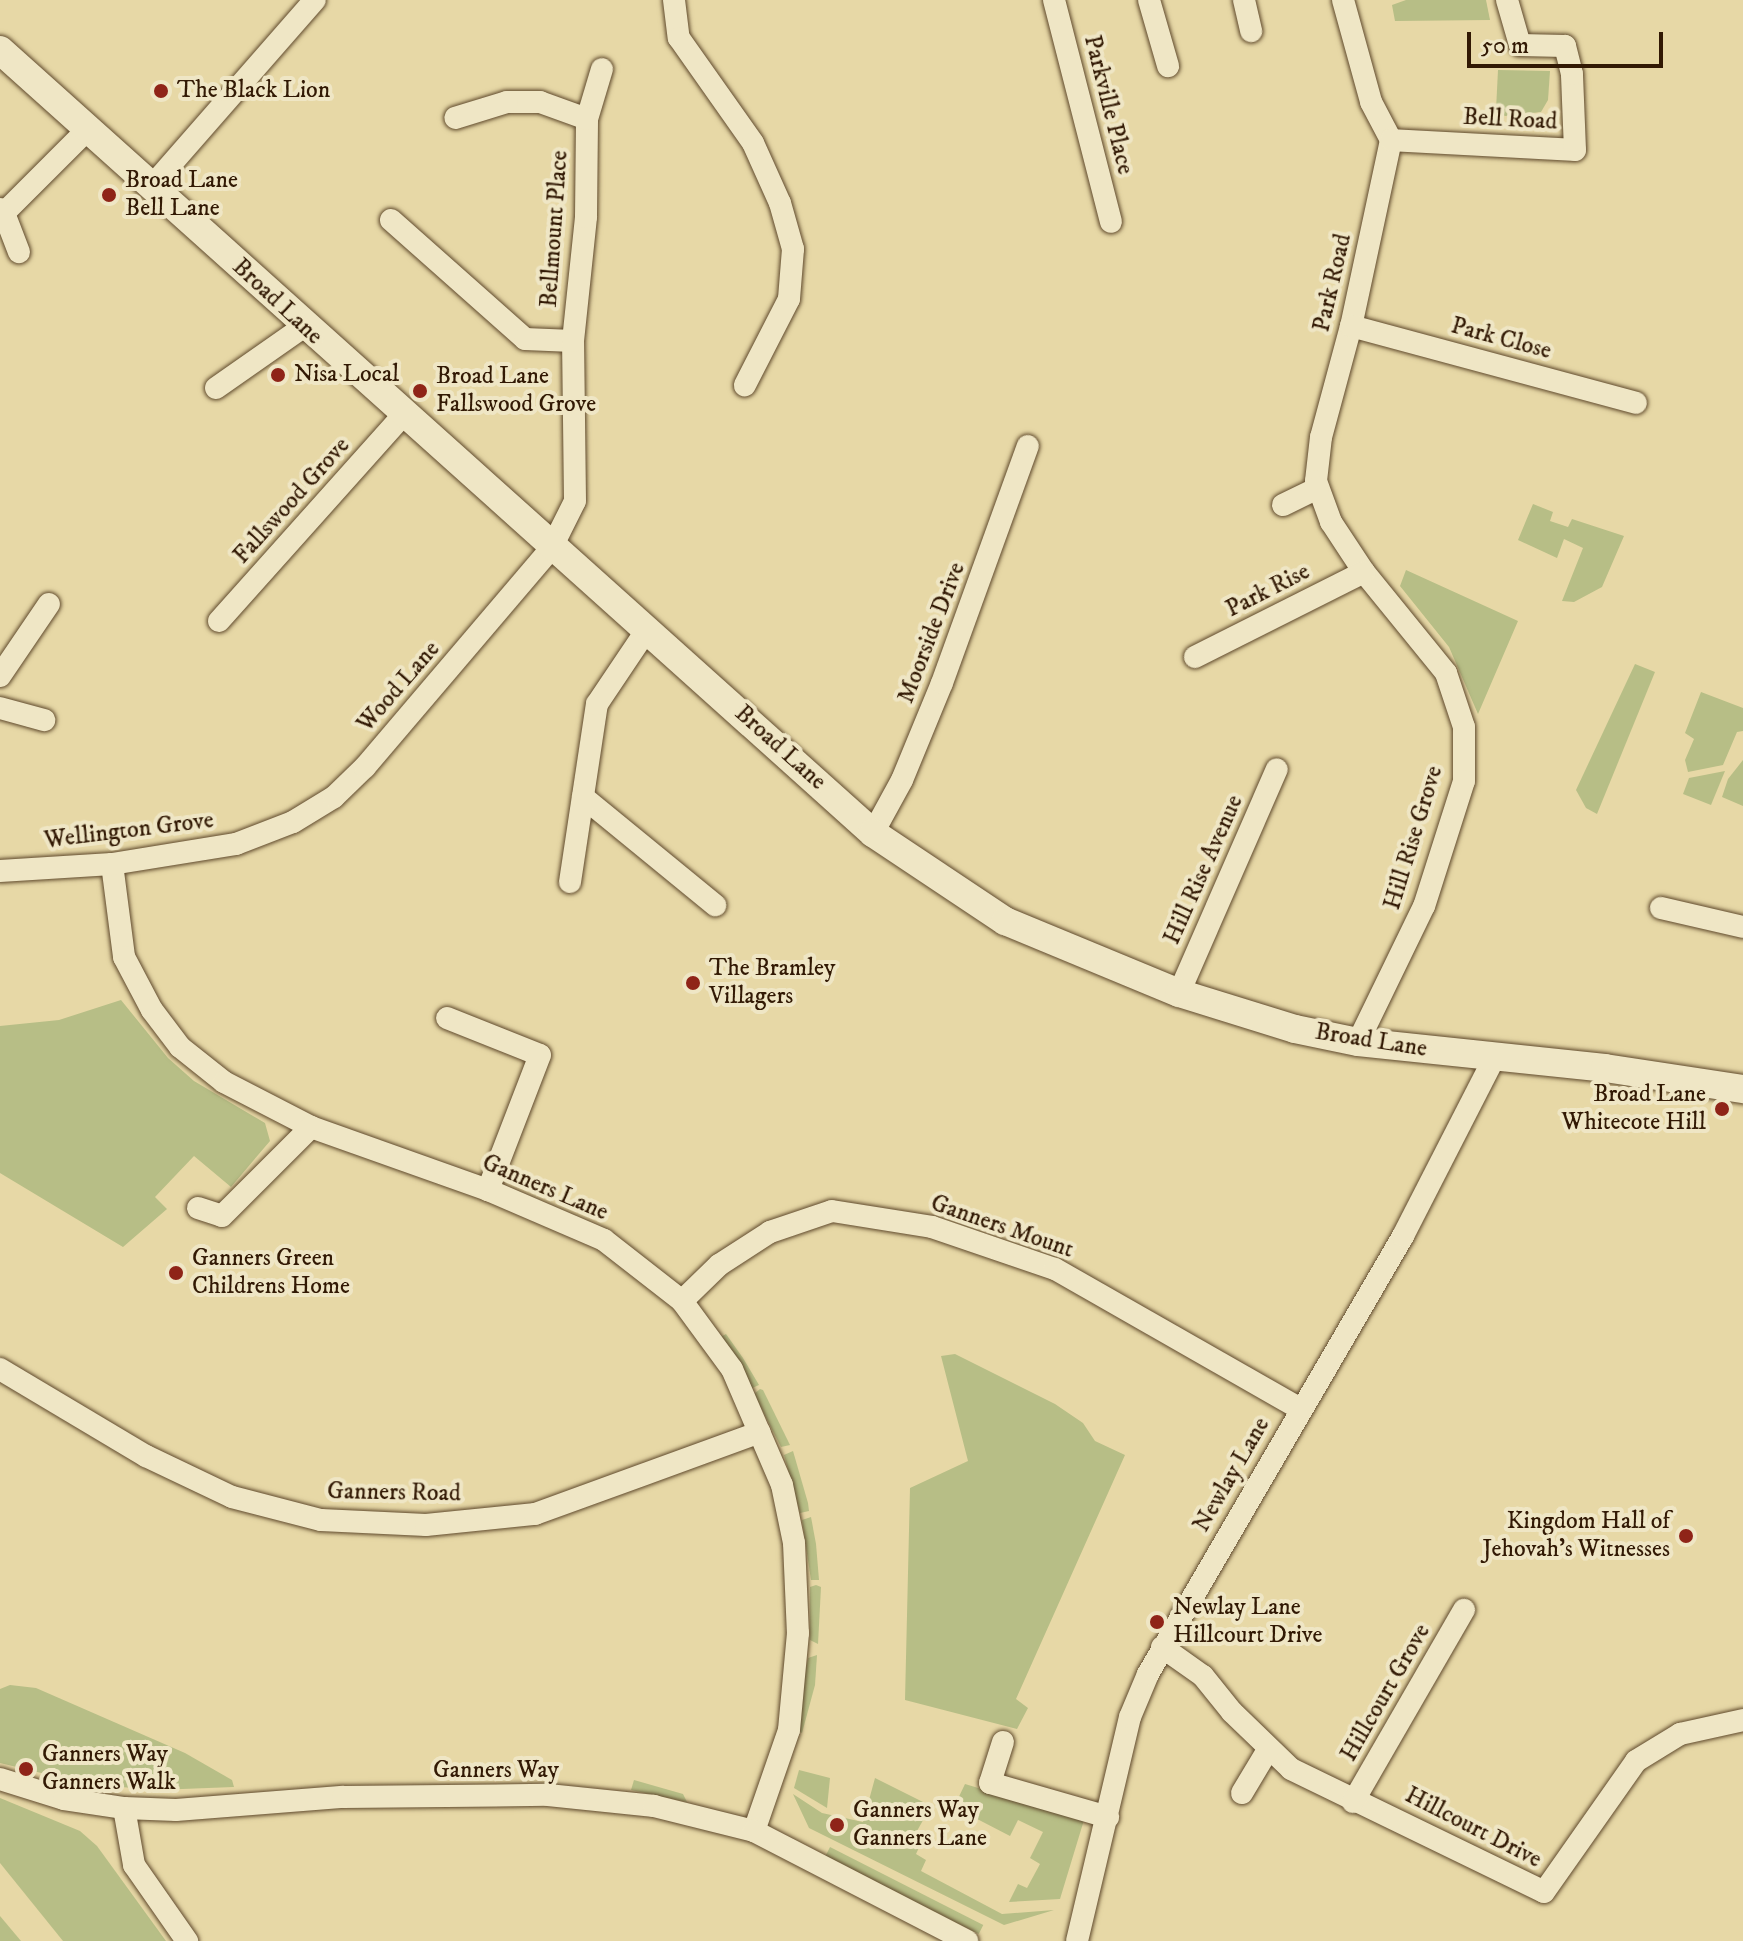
<!DOCTYPE html>
<style>
body{margin:0}
#map{position:relative;width:1743px;height:1941px;overflow:hidden;background:#e7d8a6;font-family:"IM FELL DW Pica",serif}
div>[style]{position:absolute}
.green>*{inset:0;background:#b7be86;transform-origin:0 0}
.roads{filter:drop-shadow(0 0 2px #5f492c) drop-shadow(0 0 2px #5f492c)}
.minor>*{height:22px;margin:-11px;padding:0 11px;transform-origin:11px;border-radius:11px;background:#efe6c5}
.tertiary>*{height:28px;margin:-14px;padding:0 14px;transform-origin:14px;border-radius:14px;background:#efe6c5}
.dots>*{width:22px;height:22px;translate:-50% -50%;box-sizing:border-box;border:4px solid #efe6c5;border-radius:50%}
span{translate:-50% -50%;white-space:nowrap;text-align:center;line-height:1.15;-webkit-text-stroke:8px #efe6c5;paint-order:stroke}
.poi-label{font-size:24px;color:#321904}
.left{translate:0 -50%;text-align:left}
.right{translate:-100% -50%;text-align:right}
.street-label{font-size:24px;color:#321904}
.scale{position:absolute;left:1467px;top:32px;width:196px;height:36px;box-sizing:border-box;border:4px solid #321904;border-top:0;padding-left:10px;font-size:24px;line-height:28px;white-space:nowrap;color:#321904;-webkit-text-stroke:6px #efe6c5;paint-order:stroke}
</style>
<div id="map">
<div class="green">
<div style="clip-path:polygon(1406px 0,1486px 0,1490px 20px,1395px 21px,1392px 5px)"></div>
<div style="clip-path:polygon(1498px 70px,1550px 71px,1548px 100px,1541px 112px,1505px 116px,1496px 110px)"></div>
<div style="clip-path:polygon(1533px 504px,1553px 512px,1550px 521px,1568px 527px,1572px 519px,1624px 536px,1602px 587px,1574px 602px,1562px 601px,1583px 548px,1564px 539px,1557px 558px,1518px 540px)"></div>
<div style="clip-path:polygon(1406px 570px,1518px 621px,1478px 714px,1449px 647px,1400px 586px)"></div>
<div style="clip-path:polygon(1635px 664px,1655px 672px,1597px 814px,1586px 808px,1576px 790px)"></div>
<div style="clip-path:polygon(1701px 692px,1743px 708px,1743px 731px,1737px 732px,1723px 765px,1688px 772px,1685px 760px,1694px 739px,1685px 733px)"></div>
<div style="clip-path:polygon(1743px 760px,1743px 806px,1722px 797px,1728px 779px)"></div>
<div style="clip-path:polygon(1725px 771px,1711px 805px,1683px 794px,1689px 778px)"></div>
<div style="clip-path:polygon(121px 1000px,168px 1058px,194px 1081px,265px 1123px,270px 1141px,231px 1187px,194px 1156px,155px 1197px,167px 1209px,123px 1247px,0 1173px,0 1026px,59px 1020px)"></div>
<div style="clip-path:polygon(726px 1334px,743px 1358px,759px 1385px,750px 1389px,717px 1339px)"></div>
<div style="clip-path:polygon(955px 1354px,1055px 1404px,1083px 1423px,1095px 1441px,1125px 1455px,1016px 1699px,1028px 1708px,1017px 1729px,905px 1700px,910px 1488px,968px 1461px,941px 1356px)"></div>
<div style="clip-path:polygon(760px 1389px,763px 1390px,790px 1445px,781px 1447px,754px 1394px)"></div>
<div style="clip-path:polygon(793px 1451px,808px 1503px,809px 1511px,800px 1513px,784px 1455px)"></div>
<div style="clip-path:polygon(811px 1517px,816px 1544px,819px 1580px,811px 1580px,802px 1520px)"></div>
<div style="clip-path:polygon(816px 1585px,821px 1587px,818px 1644px,810px 1640px,810px 1587px)"></div>
<div style="clip-path:polygon(817px 1655px,815px 1685px,802px 1733px,796px 1730px,796px 1720px,808px 1658px)"></div>
<div style="clip-path:polygon(10px 1685px,36px 1688px,185px 1753px,232px 1780px,234px 1787px,156px 1790px,87px 1784px,0 1763px,0 1689px)"></div>
<div style="clip-path:polygon(799px 1770px,830px 1778px,827px 1808px,794px 1788px)"></div>
<div style="clip-path:polygon(875px 1778px,931px 1806px,917px 1831px,925px 1835px,916px 1854px,926px 1860px,921px 1871px,1002px 1914px,1054px 1910px,1004px 1925px,809px 1828px,793px 1794px,822px 1813px,863px 1822px)"></div>
<div style="clip-path:polygon(634px 1780px,683px 1794px,687px 1802px,631px 1790px)"></div>
<div style="clip-path:polygon(965px 1784px,1084px 1820px,1060px 1899px,1009px 1902px,1018px 1884px,1027px 1888px,1040px 1864px,1030px 1858px,1043px 1832px,1018px 1820px,1010px 1836px,954px 1807px)"></div>
<div style="clip-path:polygon(0 1798px,80px 1831px,97px 1846px,166px 1941px,63px 1941px,0 1863px)"></div>
<div style="left:830px;top:1847px;width:172px;height:10px;rotate:27deg"></div>
<div style="clip-path:polygon(0 1916px,21px 1941px,0 1941px)"></div>
</div>
<div class="roads">
<div class="minor">
<div style="left:674px;top:0;width:38px;rotate:83deg"></div>
<div style="left:679px;top:38px;width:128px;rotate:54.8deg"></div>
<div style="left:753px;top:143px;width:66px;rotate:65.8deg"></div>
<div style="left:780px;top:203px;width:48px;rotate:74.2deg"></div>
<div style="left:793px;top:249px;width:50px;rotate:94.6deg"></div>
<div style="left:789px;top:299px;width:97px;rotate:117.1deg"></div>
<div style="left:1054px;top:0;width:229px;rotate:75.6deg"></div>
<div style="left:1149px;top:0;width:69px;rotate:73.9deg"></div>
<div style="left:1244px;top:0;width:32px;rotate:77deg"></div>
<div style="left:1343px;top:0;width:106px;rotate:74.6deg"></div>
<div style="left:1371px;top:102px;width:43px;rotate:62.2deg"></div>
<div style="left:1391px;top:140px;width:190px;rotate:102.1deg"></div>
<div style="left:1351px;top:326px;width:115px;rotate:105.1deg"></div>
<div style="left:1321px;top:437px;width:44px;rotate:96.5deg"></div>
<div style="left:1316px;top:481px;width:44px;rotate:69.9deg"></div>
<div style="left:1331px;top:522px;width:60px;rotate:56.6deg"></div>
<div style="left:1364px;top:572px;width:130px;rotate:50.9deg"></div>
<div style="left:1446px;top:673px;width:57px;rotate:71.6deg"></div>
<div style="left:1464px;top:727px;width:54px;rotate:90deg"></div>
<div style="left:1464px;top:781px;width:131px;rotate:107.7deg"></div>
<div style="left:1424px;top:906px;width:151px;rotate:115.9deg"></div>
<div style="left:587px;top:119px;width:52px;rotate:-73.3deg"></div>
<div style="left:1391px;top:140px;width:184px;rotate:3.1deg"></div>
<div style="left:1575px;top:150px;width:76px;rotate:-92.3deg"></div>
<div style="left:1572px;top:74px;width:29px;rotate:-104deg"></div>
<div style="left:1565px;top:46px;width:45px;rotate:-178.7deg"></div>
<div style="left:1520px;top:45px;width:47px;rotate:-106.1deg"></div>
<div style="left:152px;top:186px;width:247px;rotate:-48.8deg"></div>
<div style="left:0;top:209px;width:6px;rotate:45deg"></div>
<div style="left:4px;top:213px;width:119px;rotate:-45deg"></div>
<div style="left:4px;top:213px;width:42px;rotate:69deg"></div>
<div style="left:391px;top:220px;width:179px;rotate:41.6deg"></div>
<div style="left:525px;top:339px;width:48px;rotate:2.4deg"></div>
<div style="left:1351px;top:326px;width:295px;rotate:15.1deg"></div>
<div style="left:216px;top:388px;width:106px;rotate:-35deg"></div>
<div style="left:1283px;top:505px;width:39px;rotate:-26deg"></div>
<div style="left:219px;top:621px;width:278px;rotate:-48.2deg"></div>
<div style="left:1195px;top:657px;width:189px;rotate:-26.7deg"></div>
<div style="left:0;top:676px;width:87px;rotate:-55.8deg"></div>
<div style="left:0;top:708px;width:46px;rotate:15.3deg"></div>
<div style="left:583px;top:797px;width:171px;rotate:39.3deg"></div>
<div style="left:873px;top:833px;width:60px;rotate:-61.3deg"></div>
<div style="left:902px;top:780px;width:105px;rotate:-67.6deg"></div>
<div style="left:942px;top:683px;width:252px;rotate:-70.1deg"></div>
<div style="left:112px;top:864px;width:94px;rotate:82.6deg"></div>
<div style="left:124px;top:957px;width:60px;rotate:62.2deg"></div>
<div style="left:152px;top:1010px;width:46px;rotate:52.9deg"></div>
<div style="left:180px;top:1047px;width:56px;rotate:38.5deg"></div>
<div style="left:224px;top:1082px;width:98px;rotate:27.3deg"></div>
<div style="left:311px;top:1127px;width:188px;rotate:19.6deg"></div>
<div style="left:488px;top:1190px;width:126px;rotate:23.3deg"></div>
<div style="left:604px;top:1240px;width:99px;rotate:38deg"></div>
<div style="left:682px;top:1301px;width:84px;rotate:53.7deg"></div>
<div style="left:732px;top:1369px;width:126px;rotate:66.7deg"></div>
<div style="left:782px;top:1485px;width:59px;rotate:78.3deg"></div>
<div style="left:794px;top:1543px;width:90px;rotate:87.5deg"></div>
<div style="left:798px;top:1633px;width:97px;rotate:95.3deg"></div>
<div style="left:789px;top:1730px;width:107px;rotate:109.1deg"></div>
<div style="left:0;top:871px;width:112px;rotate:-3.6deg"></div>
<div style="left:112px;top:864px;width:126px;rotate:-9.2deg"></div>
<div style="left:236px;top:844px;width:61px;rotate:-21.1deg"></div>
<div style="left:293px;top:822px;width:48px;rotate:-31.4deg"></div>
<div style="left:334px;top:797px;width:43px;rotate:-44.1deg"></div>
<div style="left:365px;top:767px;width:289px;rotate:-49.6deg"></div>
<div style="left:552px;top:547px;width:51px;rotate:-63.4deg"></div>
<div style="left:575px;top:501px;width:160px;rotate:-90.7deg"></div>
<div style="left:573px;top:341px;width:125px;rotate:-84deg"></div>
<div style="left:586px;top:217px;width:98px;rotate:-89.4deg"></div>
<div style="left:587px;top:119px;width:50px;rotate:-160.1deg"></div>
<div style="left:540px;top:102px;width:33px;rotate:180deg"></div>
<div style="left:507px;top:102px;width:54px;rotate:162.9deg"></div>
<div style="left:570px;top:882px;width:180px;rotate:-81.4deg"></div>
<div style="left:597px;top:704px;width:88px;rotate:-56.1deg"></div>
<div style="left:1661px;top:908px;width:84px;rotate:13deg"></div>
<div style="left:1179px;top:993px;width:244px;rotate:-66.4deg"></div>
<div style="left:447px;top:1018px;width:100px;rotate:21.7deg"></div>
<div style="left:540px;top:1055px;width:145px;rotate:111.1deg"></div>
<div style="left:198px;top:1208px;width:25px;rotate:18deg"></div>
<div style="left:222px;top:1216px;width:126px;rotate:-45deg"></div>
<div style="left:682px;top:1301px;width:52px;rotate:-44.2deg"></div>
<div style="left:719px;top:1265px;width:61px;rotate:-32.9deg"></div>
<div style="left:770px;top:1232px;width:65px;rotate:-18.7deg"></div>
<div style="left:832px;top:1211px;width:101px;rotate:9.1deg"></div>
<div style="left:932px;top:1227px;width:130px;rotate:18.9deg"></div>
<div style="left:1055px;top:1269px;width:282px;rotate:29.7deg"></div>
<div style="left:0;top:1369px;width:170px;rotate:30.8deg"></div>
<div style="left:146px;top:1456px;width:95px;rotate:25.5deg"></div>
<div style="left:232px;top:1497px;width:92px;rotate:14.5deg"></div>
<div style="left:321px;top:1520px;width:105px;rotate:2.7deg"></div>
<div style="left:426px;top:1525px;width:110px;rotate:-5.8deg"></div>
<div style="left:535px;top:1514px;width:239px;rotate:-20deg"></div>
<div style="left:1162px;top:1647px;width:50px;rotate:35.3deg"></div>
<div style="left:1203px;top:1676px;width:46px;rotate:51.1deg"></div>
<div style="left:1232px;top:1712px;width:82px;rotate:44deg"></div>
<div style="left:1291px;top:1769px;width:281px;rotate:25.9deg"></div>
<div style="left:1544px;top:1892px;width:160px;rotate:-54.9deg"></div>
<div style="left:1636px;top:1761px;width:52px;rotate:-31.5deg"></div>
<div style="left:1680px;top:1734px;width:65px;rotate:-12.5deg"></div>
<div style="left:1003px;top:1742px;width:43px;rotate:107.6deg"></div>
<div style="left:990px;top:1783px;width:123px;rotate:16.1deg"></div>
<div style="left:0;top:1779px;width:67px;rotate:17.4deg"></div>
<div style="left:64px;top:1799px;width:61px;rotate:8.5deg"></div>
<div style="left:124px;top:1808px;width:52px;rotate:2.2deg"></div>
<div style="left:176px;top:1810px;width:168px;rotate:-4.5deg"></div>
<div style="left:343px;top:1797px;width:205px;rotate:-0.6deg"></div>
<div style="left:548px;top:1795px;width:107px;rotate:5.9deg"></div>
<div style="left:654px;top:1806px;width:103px;rotate:14deg"></div>
<div style="left:754px;top:1831px;width:240px;rotate:27.3deg"></div>
<div style="left:1242px;top:1793px;width:52px;rotate:-59deg"></div>
<div style="left:1353px;top:1802px;width:222px;rotate:-60deg"></div>
<div style="left:124px;top:1808px;width:58px;rotate:80deg"></div>
<div style="left:134px;top:1865px;width:93px;rotate:55.1deg"></div>
<div style="left:1077px;top:1941px;width:230px;rotate:-76.7deg"></div>
<div style="left:1130px;top:1717px;width:47px;rotate:-67.3deg"></div>
<div style="left:1148px;top:1674px;width:507px;rotate:-59.79deg"></div>
<div style="left:1403px;top:1236px;width:200px;rotate:-62.9deg"></div>
</div>
<div class="tertiary">
<div style="left:0;top:50px;width:1173px;rotate:41.89deg"></div>
<div style="left:873px;top:833px;width:159px;rotate:33.7deg"></div>
<div style="left:1005px;top:921px;width:188px;rotate:22.5deg"></div>
<div style="left:1179px;top:993px;width:121px;rotate:17.2deg"></div>
<div style="left:1295px;top:1029px;width:64px;rotate:11.7deg"></div>
<div style="left:1358px;top:1042px;width:248px;rotate:6deg"></div>
<div style="left:1605px;top:1068px;width:140px;rotate:8.7deg"></div>
</div>
</div>
<div class="dots">
<div style="left:161px;top:91px;background:#8f2418"></div>
<div style="left:109px;top:195px;background:#8f2418"></div>
<div style="left:278px;top:375px;background:#8f2418"></div>
<div style="left:420px;top:391px;background:#8f2418"></div>
<div style="left:693px;top:983px;background:#8f2418"></div>
<div style="left:1722px;top:1109px;background:#8f2418"></div>
<div style="left:176px;top:1273px;background:#8f2418"></div>
<div style="left:1686px;top:1536px;background:#8f2418"></div>
<div style="left:1157px;top:1622px;background:#8f2418"></div>
<div style="left:26px;top:1769px;background:#8f2418"></div>
<div style="left:837px;top:1825px;background:#8f2418"></div>
</div>
<div class="poi-label">
<span class="left" style="left:177px;top:91px">The Black Lion</span>
<span class="left" style="left:125px;top:195px">Broad Lane<br>Bell Lane</span>
<span class="left" style="left:294px;top:375px">Nisa Local</span>
<span class="left" style="left:436px;top:391px">Broad Lane<br>Fallswood Grove</span>
<span class="left" style="left:709px;top:983px">The Bramley<br>Villagers</span>
<span class="right" style="left:1706px;top:1109px">Broad Lane<br>Whitecote Hill</span>
<span class="left" style="left:192px;top:1273px">Ganners Green<br>Childrens Home</span>
<span class="right" style="left:1670px;top:1536px">Kingdom Hall of<br>Jehovah's Witnesses</span>
<span class="left" style="left:1173px;top:1622px">Newlay Lane<br>Hillcourt Drive</span>
<span class="left" style="left:42px;top:1769px">Ganners Way<br>Ganners Walk</span>
<span class="left" style="left:853px;top:1825px">Ganners Way<br>Ganners Lane</span>
</div>
<div class="street-label">
<span style="left:1108px;top:105px;rotate:76deg">Parkville Place</span>
<span style="left:1510px;top:120px;rotate:3deg">Bell Road</span>
<span style="left:555px;top:229px;rotate:-86deg">Bellmount Place</span>
<span style="left:1333px;top:283px;rotate:-77deg">Park Road</span>
<span style="left:277px;top:302px;rotate:43deg">Broad Lane</span>
<span style="left:1501px;top:339px;rotate:15deg">Park Close</span>
<span style="left:292px;top:501px;rotate:-48deg">Fallswood Grove</span>
<span style="left:1268px;top:591px;rotate:-27deg">Park Rise</span>
<span style="left:932px;top:633px;rotate:-69deg">Moorside Drive</span>
<span style="left:399px;top:687px;rotate:-49deg">Wood Lane</span>
<span style="left:780px;top:748px;rotate:42deg">Broad Lane</span>
<span style="left:129px;top:831px;rotate:-7deg">Wellington Grove</span>
<span style="left:1414px;top:838px;rotate:-73deg">Hill Rise Grove</span>
<span style="left:1204px;top:870px;rotate:-66deg">Hill Rise Avenue</span>
<span style="left:1371px;top:1041px;rotate:9deg">Broad Lane</span>
<span style="left:545px;top:1188px;rotate:23deg">Ganners Lane</span>
<span style="left:1002px;top:1227px;rotate:19deg">Ganners Mount</span>
<span style="left:1232px;top:1475px;rotate:-60deg">Newlay Lane</span>
<span style="left:394px;top:1493px;rotate:1deg">Ganners Road</span>
<span style="left:1386px;top:1693px;rotate:-60deg">Hillcourt Grove</span>
<span style="left:496px;top:1771px">Ganners Way</span>
<span style="left:1473px;top:1828px;rotate:27deg">Hillcourt Drive</span>
</div>
<div class="scale">50 m</div>
</div>
